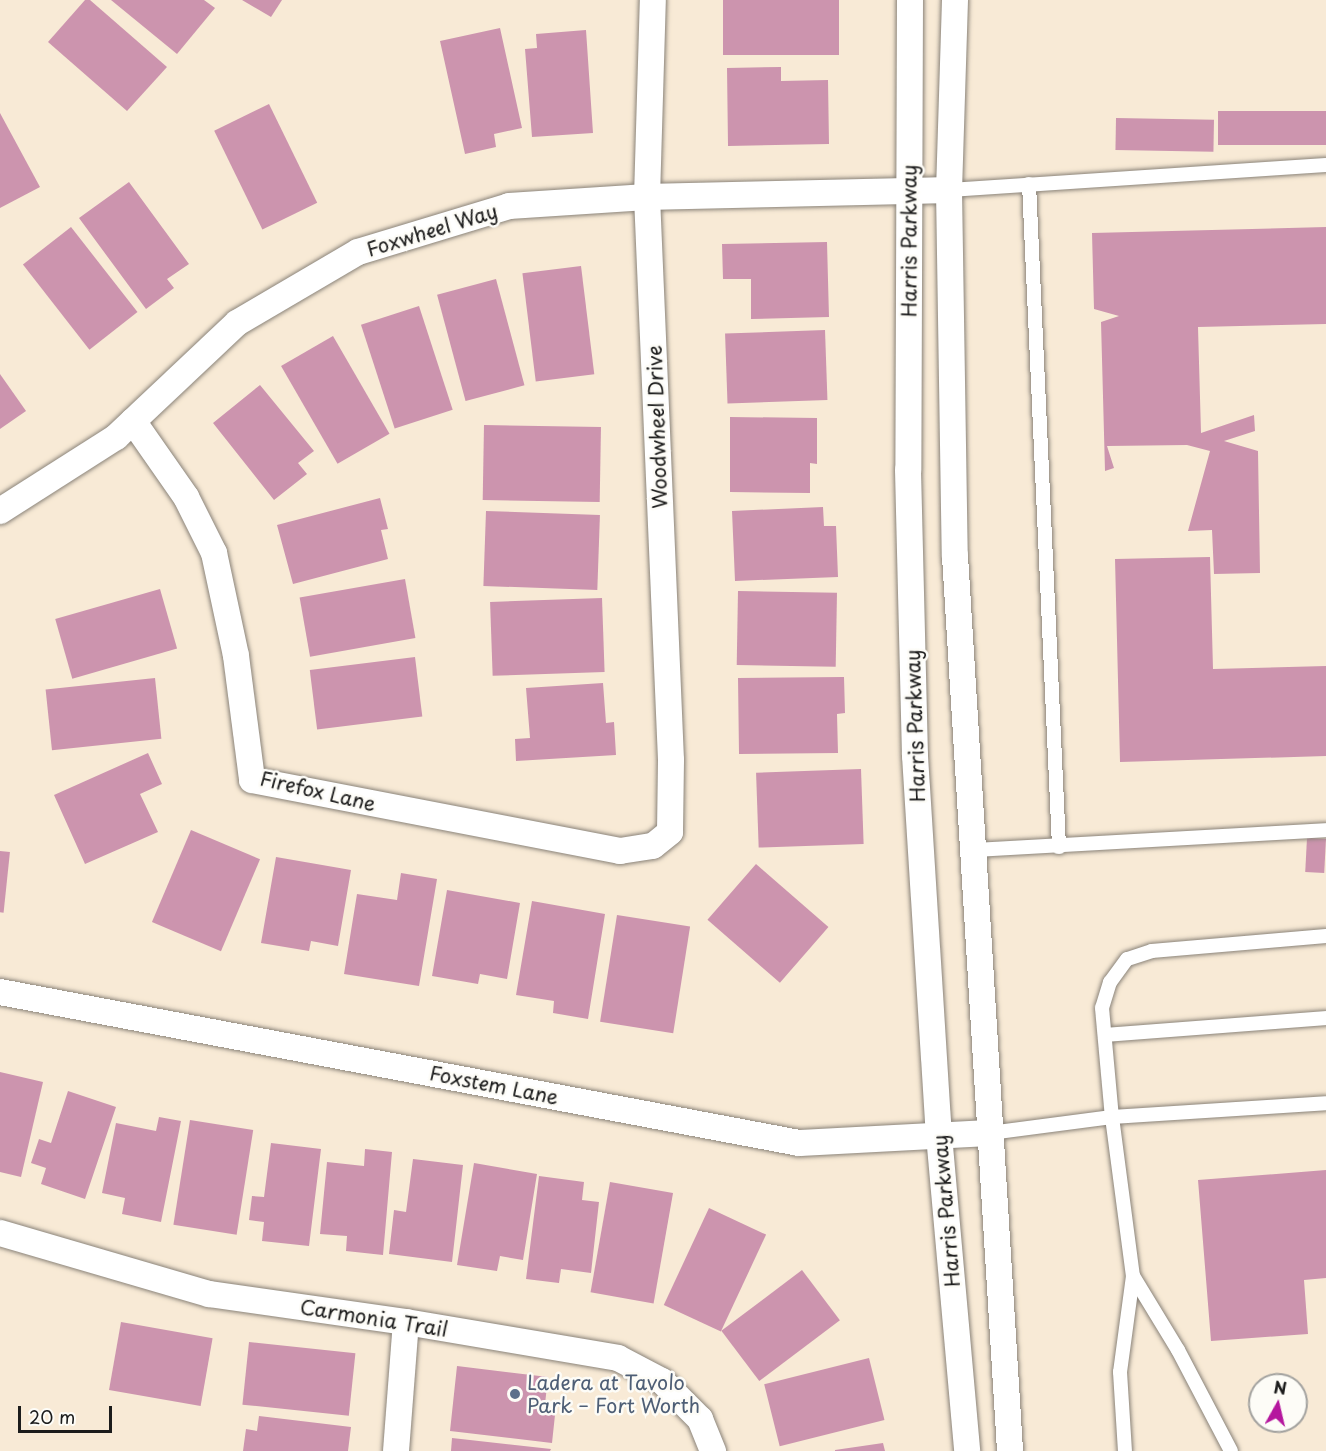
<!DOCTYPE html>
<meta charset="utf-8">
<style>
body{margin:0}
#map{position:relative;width:1326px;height:1451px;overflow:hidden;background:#f8ead6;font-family:"Playpen Sans",sans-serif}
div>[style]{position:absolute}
.building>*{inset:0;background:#cc94ae;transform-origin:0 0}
.roads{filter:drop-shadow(0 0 2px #8a8379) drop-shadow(0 0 2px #8a8379)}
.lane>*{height:14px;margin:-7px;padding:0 7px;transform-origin:7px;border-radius:7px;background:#fff}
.street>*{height:26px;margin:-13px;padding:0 13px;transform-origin:13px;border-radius:13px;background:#fff}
.dots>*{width:16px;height:16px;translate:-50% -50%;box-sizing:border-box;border:3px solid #fdfcf7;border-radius:50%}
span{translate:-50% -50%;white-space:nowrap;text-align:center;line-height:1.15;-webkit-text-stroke:5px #fdfcf7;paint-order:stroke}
.street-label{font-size:20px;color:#1c1c1c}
.service-label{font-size:20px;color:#4e5e75}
.left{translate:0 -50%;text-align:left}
.north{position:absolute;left:1248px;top:1373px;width:60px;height:60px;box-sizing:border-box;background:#fdfcf7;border:2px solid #a3a29f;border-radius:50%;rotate:8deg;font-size:16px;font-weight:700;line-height:24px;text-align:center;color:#1c1c1c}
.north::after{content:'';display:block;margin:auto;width:21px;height:27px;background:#b5179e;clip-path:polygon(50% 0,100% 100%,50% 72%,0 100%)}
.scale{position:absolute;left:18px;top:1406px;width:94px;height:27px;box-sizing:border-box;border:3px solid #1c1c1c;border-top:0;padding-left:8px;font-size:18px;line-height:21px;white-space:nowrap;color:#1c1c1c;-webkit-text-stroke:4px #fdfcf7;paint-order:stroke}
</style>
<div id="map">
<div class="building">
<div style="clip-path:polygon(85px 0,90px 0,167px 67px,127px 111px,48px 42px)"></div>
<div style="clip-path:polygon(111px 0,204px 0,215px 8px,177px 54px)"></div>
<div style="clip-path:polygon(242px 0,282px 0,271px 17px)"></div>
<div style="left:723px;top:0;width:116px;height:55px"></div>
<div style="clip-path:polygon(500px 28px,522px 128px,494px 134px,496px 147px,465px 154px,440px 41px)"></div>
<div style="clip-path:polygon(586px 30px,593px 133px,532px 137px,525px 49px,537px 48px,536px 34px)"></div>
<div style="clip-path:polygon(781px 67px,781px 81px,828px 80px,829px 144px,728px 146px,727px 68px)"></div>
<div style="left:269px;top:104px;width:110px;height:61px;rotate:64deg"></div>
<div style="left:1326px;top:111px;width:34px;height:108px;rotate:90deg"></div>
<div style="clip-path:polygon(0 113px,40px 187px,0 208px)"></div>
<div style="left:1116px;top:118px;width:98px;height:32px;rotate:1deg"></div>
<div style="clip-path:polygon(129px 182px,189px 264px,167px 279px,174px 288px,146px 309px,79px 218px)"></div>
<div style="left:71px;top:227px;width:108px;height:61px;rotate:52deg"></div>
<div style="clip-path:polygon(1326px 227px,1326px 324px,1198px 327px,1201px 433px,1254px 415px,1255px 431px,1224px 441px,1258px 451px,1260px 573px,1214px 574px,1212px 530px,1188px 531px,1210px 451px,1187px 445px,1107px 446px,1114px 468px,1105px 471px,1101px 322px,1119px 316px,1094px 309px,1092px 233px)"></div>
<div style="clip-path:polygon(827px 242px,829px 317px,751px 319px,751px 279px,723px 279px,722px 244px)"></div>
<div style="left:581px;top:266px;width:109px;height:59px;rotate:83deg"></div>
<div style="left:496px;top:279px;width:110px;height:61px;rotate:75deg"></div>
<div style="left:419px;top:306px;width:109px;height:61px;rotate:72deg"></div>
<div style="left:825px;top:330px;width:70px;height:100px;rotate:88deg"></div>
<div style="left:333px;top:336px;width:113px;height:60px;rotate:60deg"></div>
<div style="clip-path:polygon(0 374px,26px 411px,0 429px)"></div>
<div style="clip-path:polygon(260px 385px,314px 451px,298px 463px,307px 474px,274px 500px,213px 423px)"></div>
<div style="clip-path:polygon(730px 417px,817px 418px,817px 464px,810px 463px,810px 493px,730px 492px)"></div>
<div style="left:484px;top:425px;width:117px;height:75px;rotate:1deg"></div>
<div style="clip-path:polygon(380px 498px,388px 529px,381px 530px,388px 559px,293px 584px,277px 525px)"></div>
<div style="clip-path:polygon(823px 507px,824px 526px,836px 526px,838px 577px,735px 581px,732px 511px)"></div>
<div style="left:486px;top:511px;width:114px;height:75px;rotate:2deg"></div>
<div style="clip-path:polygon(1210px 557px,1213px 669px,1326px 666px,1326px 756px,1120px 762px,1115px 559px)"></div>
<div style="left:405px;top:579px;width:60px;height:107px;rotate:80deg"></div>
<div style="left:160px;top:589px;width:62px;height:109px;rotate:74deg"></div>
<div style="left:738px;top:591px;width:99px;height:74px;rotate:1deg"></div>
<div style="left:602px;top:598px;width:74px;height:112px;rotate:88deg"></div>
<div style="left:415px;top:657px;width:60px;height:106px;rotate:83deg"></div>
<div style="clip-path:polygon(844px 677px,845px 713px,837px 714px,838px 753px,739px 754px,738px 678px)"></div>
<div style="left:155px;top:678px;width:61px;height:110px;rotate:84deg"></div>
<div style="clip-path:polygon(603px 683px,606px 723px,614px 722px,616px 755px,516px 761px,515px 739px,530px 738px,526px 688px)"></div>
<div style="clip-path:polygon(148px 753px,162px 784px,140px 794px,158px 832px,85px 864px,54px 795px)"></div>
<div style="left:861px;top:769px;width:75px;height:105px;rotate:88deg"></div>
<div style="left:191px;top:830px;width:75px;height:100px;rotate:23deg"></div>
<div style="left:1307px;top:838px;width:19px;height:34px;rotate:3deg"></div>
<div style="left:0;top:851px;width:10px;height:61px;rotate:6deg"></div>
<div style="clip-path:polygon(276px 857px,351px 870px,338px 946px,311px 941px,309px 951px,261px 943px)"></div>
<div style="left:756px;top:864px;width:96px;height:74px;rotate:41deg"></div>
<div style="clip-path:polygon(401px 873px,437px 879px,419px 986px,344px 974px,357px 894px,397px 900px)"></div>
<div style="clip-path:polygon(447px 890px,520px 903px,507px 979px,480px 974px,478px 984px,432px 976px)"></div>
<div style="clip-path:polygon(532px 901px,605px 914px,588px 1019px,553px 1013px,554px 1001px,516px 995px)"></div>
<div style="left:617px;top:915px;width:74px;height:108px;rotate:9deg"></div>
<div style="clip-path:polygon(0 1072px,43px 1082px,21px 1177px,0 1172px)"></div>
<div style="clip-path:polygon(68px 1091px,116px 1107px,85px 1199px,41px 1184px,46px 1168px,31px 1163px,39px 1139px,51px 1143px)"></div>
<div style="clip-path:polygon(159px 1117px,181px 1121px,161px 1222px,122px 1214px,125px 1198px,102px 1193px,116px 1123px,156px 1131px)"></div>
<div style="left:190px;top:1120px;width:64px;height:106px;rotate:9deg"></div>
<div style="clip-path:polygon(271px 1143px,321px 1149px,309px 1246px,262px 1241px,264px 1222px,249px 1220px,252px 1196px,264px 1197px)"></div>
<div style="clip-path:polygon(365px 1149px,392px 1152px,383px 1255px,346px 1251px,347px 1236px,320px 1234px,327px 1162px,364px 1166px)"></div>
<div style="clip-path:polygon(413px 1159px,463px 1165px,452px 1262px,389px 1254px,394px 1210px,406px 1212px)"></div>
<div style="clip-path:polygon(474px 1163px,537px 1174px,523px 1260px,500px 1256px,497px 1271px,457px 1265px)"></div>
<div style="clip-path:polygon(1326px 1170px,1326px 1278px,1304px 1280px,1308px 1334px,1211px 1341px,1198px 1180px)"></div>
<div style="clip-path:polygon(539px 1176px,584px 1182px,582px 1200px,599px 1202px,591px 1273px,561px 1269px,559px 1283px,526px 1279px)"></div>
<div style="left:610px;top:1182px;width:64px;height:112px;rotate:10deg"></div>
<div style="left:709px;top:1208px;width:63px;height:107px;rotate:25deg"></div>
<div style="left:802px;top:1270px;width:63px;height:101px;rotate:53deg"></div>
<div style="left:121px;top:1322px;width:93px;height:69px;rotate:10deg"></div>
<div style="left:249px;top:1342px;width:107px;height:63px;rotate:6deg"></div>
<div style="left:869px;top:1358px;width:64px;height:108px;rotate:76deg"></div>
<div style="clip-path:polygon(457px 1366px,548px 1377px,544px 1413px,555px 1415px,552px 1443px,450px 1431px)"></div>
<div style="clip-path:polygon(259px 1416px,351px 1427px,348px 1451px,243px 1451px,246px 1429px,257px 1431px)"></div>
<div style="clip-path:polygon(452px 1438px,551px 1449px,550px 1451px,451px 1451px)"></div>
<div style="clip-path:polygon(883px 1443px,885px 1451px,835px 1451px,835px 1450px)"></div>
</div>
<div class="roads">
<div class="lane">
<div style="left:1029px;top:184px;width:664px;rotate:87.41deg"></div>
<div style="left:949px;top:190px;width:378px;rotate:-3.8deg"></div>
<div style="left:973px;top:850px;width:354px;rotate:-3.2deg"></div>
<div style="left:1326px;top:936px;width:175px;rotate:175.1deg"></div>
<div style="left:1152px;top:951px;width:26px;rotate:162deg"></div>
<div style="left:1127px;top:959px;width:29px;rotate:126deg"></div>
<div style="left:1110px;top:982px;width:27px;rotate:107deg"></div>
<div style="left:1102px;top:1008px;width:109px;rotate:84.8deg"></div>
<div style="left:1112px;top:1117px;width:214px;rotate:-3.7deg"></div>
<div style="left:1105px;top:1035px;width:222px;rotate:-4.4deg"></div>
<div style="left:990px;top:1133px;width:123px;rotate:-7.5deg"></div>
<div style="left:1112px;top:1117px;width:160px;rotate:82.5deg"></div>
<div style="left:1133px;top:1276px;width:97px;rotate:97.7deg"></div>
<div style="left:1120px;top:1372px;width:79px;rotate:86.4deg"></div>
<div style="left:1133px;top:1276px;width:87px;rotate:58.7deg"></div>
<div style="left:1178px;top:1350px;width:114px;rotate:62.3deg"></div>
</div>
<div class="street">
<div style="left:910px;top:0;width:470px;rotate:90.2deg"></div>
<div style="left:908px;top:470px;width:286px;rotate:88.6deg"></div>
<div style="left:915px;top:756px;width:380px;rotate:86.4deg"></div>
<div style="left:939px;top:1135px;width:317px;rotate:84.9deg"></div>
<div style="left:955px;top:0;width:190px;rotate:91.8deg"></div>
<div style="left:949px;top:190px;width:366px;rotate:89.1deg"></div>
<div style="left:955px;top:556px;width:897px;rotate:86.48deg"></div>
<div style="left:133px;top:421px;width:93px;rotate:55.1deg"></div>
<div style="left:186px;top:497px;width:63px;rotate:63.4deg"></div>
<div style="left:214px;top:553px;width:105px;rotate:77.9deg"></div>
<div style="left:236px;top:656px;width:125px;rotate:82.6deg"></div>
<div style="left:252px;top:780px;width:375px;rotate:10.9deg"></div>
<div style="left:620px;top:851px;width:33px;rotate:-9deg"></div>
<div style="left:653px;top:846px;width:22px;rotate:-39deg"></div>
<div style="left:670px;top:832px;width:72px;rotate:-89.2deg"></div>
<div style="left:671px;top:760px;width:564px;rotate:-92.44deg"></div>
<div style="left:647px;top:197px;width:197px;rotate:-88.3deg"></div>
<div style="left:0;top:511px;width:138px;rotate:-32.5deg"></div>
<div style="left:116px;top:437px;width:166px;rotate:-43.3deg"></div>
<div style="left:237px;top:323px;width:140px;rotate:-30.4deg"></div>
<div style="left:358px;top:252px;width:158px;rotate:-16.9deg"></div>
<div style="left:509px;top:206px;width:138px;rotate:-3.7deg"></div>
<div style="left:647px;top:197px;width:302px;rotate:-1.3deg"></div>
<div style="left:0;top:992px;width:813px;rotate:10.7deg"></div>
<div style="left:799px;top:1143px;width:191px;rotate:-3deg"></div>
<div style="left:0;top:1233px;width:218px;rotate:16.3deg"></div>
<div style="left:209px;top:1294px;width:199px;rotate:8.1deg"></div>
<div style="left:406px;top:1322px;width:215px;rotate:9.6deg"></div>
<div style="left:618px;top:1358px;width:50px;rotate:27.6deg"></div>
<div style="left:662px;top:1381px;width:54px;rotate:45deg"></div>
<div style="left:700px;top:1419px;width:35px;rotate:68deg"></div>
<div style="left:396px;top:1451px;width:129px;rotate:-85.6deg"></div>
</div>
</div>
<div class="dots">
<div style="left:515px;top:1394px;background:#5c6f8a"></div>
</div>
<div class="street-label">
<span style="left:432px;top:230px;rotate:-17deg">Foxwheel Way</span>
<span style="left:909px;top:241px;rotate:-90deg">Harris Parkway</span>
<span style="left:657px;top:427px;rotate:-92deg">Woodwheel Drive</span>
<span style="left:915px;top:726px;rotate:-92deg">Harris Parkway</span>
<span style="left:318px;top:791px;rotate:13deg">Firefox Lane</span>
<span style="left:494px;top:1085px;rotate:11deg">Foxstem Lane</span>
<span style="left:946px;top:1211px;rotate:-95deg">Harris Parkway</span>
<span style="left:374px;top:1318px;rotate:9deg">Carmonia Trail</span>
</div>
<div class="service-label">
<span class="left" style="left:527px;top:1394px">Ladera at Tavolo<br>Park – Fort Worth</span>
</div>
<div class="north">N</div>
<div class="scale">20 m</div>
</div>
